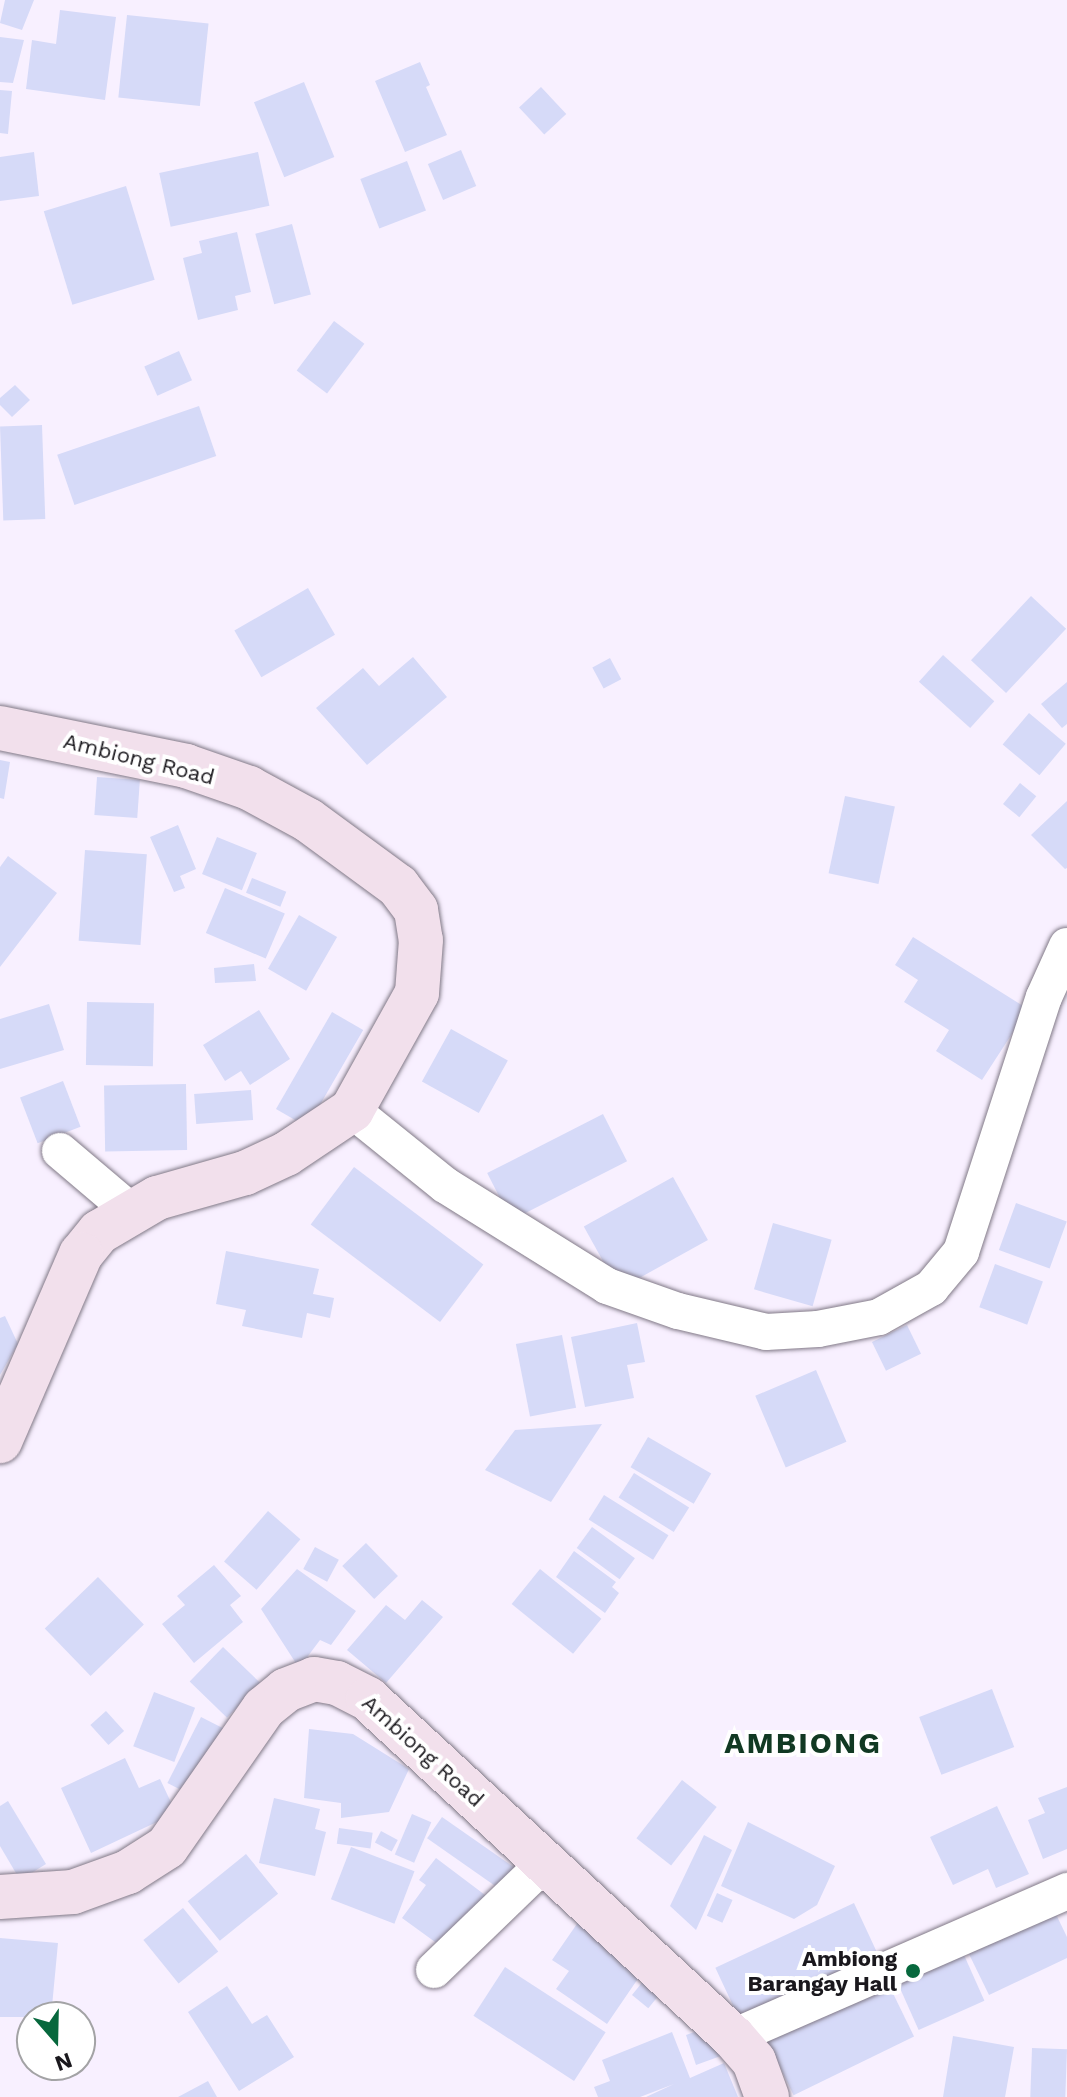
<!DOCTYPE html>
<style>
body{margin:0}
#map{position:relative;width:1067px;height:2097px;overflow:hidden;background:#f8f0ff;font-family:"Work Sans",sans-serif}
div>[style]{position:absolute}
.building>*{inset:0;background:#d6daf8;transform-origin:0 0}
.roads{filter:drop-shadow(0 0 2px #817987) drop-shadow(0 0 2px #817987)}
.street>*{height:36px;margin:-18px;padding:0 18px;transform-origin:18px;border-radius:18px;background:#fff}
.secondary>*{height:44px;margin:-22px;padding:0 22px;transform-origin:22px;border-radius:22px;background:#f2e0ec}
.dots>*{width:22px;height:22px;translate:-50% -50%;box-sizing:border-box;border:4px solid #fff;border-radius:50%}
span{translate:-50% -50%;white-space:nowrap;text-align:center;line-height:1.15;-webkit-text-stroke:8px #fff;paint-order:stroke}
.street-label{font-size:22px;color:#1a181d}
.poi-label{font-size:22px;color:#1a181d;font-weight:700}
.right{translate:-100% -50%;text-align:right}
.district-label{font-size:30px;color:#113923;font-weight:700;letter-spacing:2px}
.north{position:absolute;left:16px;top:2001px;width:80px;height:80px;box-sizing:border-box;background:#fff;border:2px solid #a3a3a5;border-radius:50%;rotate:160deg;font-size:22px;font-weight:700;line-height:32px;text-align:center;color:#1a181d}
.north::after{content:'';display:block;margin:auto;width:28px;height:36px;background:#07683d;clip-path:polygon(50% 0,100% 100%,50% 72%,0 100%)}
</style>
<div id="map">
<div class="building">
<div style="clip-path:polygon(5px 0,34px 0,22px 30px,0 23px)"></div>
<div style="clip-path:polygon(60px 10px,116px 17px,105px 100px,26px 89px,32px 40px,56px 44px)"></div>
<div style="left:127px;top:15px;width:82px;height:83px;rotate:6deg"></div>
<div style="clip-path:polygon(0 37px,24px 40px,13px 83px,0 82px)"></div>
<div style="clip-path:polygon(420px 62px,430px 85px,426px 87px,447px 135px,405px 152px,375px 81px)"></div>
<div style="left:304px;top:82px;width:81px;height:54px;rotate:68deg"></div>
<div style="left:541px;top:87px;width:37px;height:30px;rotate:47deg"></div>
<div style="clip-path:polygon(0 90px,12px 91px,8px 134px,0 133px)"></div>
<div style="left:461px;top:150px;width:39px;height:36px;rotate:67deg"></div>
<div style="clip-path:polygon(34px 152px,39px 196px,0 201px,0 157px)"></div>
<div style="left:258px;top:152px;width:55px;height:101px;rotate:78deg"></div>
<div style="left:407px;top:161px;width:53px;height:50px;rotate:69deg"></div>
<div style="left:126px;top:186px;width:98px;height:86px;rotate:73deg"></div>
<div style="left:292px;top:224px;width:73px;height:38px;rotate:75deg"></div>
<div style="clip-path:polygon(237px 232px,251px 292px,235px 296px,238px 310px,198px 320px,183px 258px,202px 253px,199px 241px)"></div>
<div style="left:334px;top:321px;width:38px;height:62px;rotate:37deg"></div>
<div style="left:179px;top:351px;width:32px;height:38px;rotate:66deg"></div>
<div style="clip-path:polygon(15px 385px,30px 400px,12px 417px,0 405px,0 398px)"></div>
<div style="left:199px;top:406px;width:53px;height:150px;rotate:71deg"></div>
<div style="left:42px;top:425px;width:94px;height:42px;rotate:88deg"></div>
<div style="left:308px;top:588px;width:54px;height:85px;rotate:60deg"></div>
<div style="left:1031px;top:596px;width:48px;height:88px;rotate:43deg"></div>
<div style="left:943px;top:655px;width:69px;height:36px;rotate:42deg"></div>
<div style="clip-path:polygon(413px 657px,447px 697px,367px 765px,316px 708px,363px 668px,379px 686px)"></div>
<div style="left:610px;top:658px;width:24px;height:20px;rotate:62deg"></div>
<div style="clip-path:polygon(1067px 682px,1067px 724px,1062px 728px,1041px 704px)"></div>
<div style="left:1029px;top:713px;width:48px;height:41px;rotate:40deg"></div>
<div style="clip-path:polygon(0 760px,10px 762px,4px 799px,0 798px)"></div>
<div style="left:97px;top:777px;width:43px;height:38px;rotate:4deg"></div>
<div style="left:1020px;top:783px;width:21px;height:27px;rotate:39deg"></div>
<div style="left:845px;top:796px;width:51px;height:79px;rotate:12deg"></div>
<div style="clip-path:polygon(1067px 801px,1067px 868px,1065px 869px,1031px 835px)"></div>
<div style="clip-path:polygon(178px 825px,196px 869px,180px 876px,185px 888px,174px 892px,150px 837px)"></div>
<div style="left:217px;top:837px;width:43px;height:40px;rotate:22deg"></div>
<div style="left:85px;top:850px;width:62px;height:91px;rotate:4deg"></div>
<div style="clip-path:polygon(8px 856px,57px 893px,0 967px,0 867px)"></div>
<div style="left:252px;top:878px;width:37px;height:16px;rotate:22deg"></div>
<div style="left:225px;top:888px;width:65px;height:49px;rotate:23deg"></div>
<div style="left:299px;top:915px;width:44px;height:62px;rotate:30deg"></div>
<div style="clip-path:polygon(913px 937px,1028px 1009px,982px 1080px,936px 1051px,949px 1030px,904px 1002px,918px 980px,895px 965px)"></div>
<div style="clip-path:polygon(254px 964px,256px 981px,215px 983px,214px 968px)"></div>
<div style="left:87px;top:1002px;width:67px;height:63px;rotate:1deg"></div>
<div style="clip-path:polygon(49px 1004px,64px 1050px,0 1069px,0 1019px)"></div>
<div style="clip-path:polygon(259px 1010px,290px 1059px,250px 1085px,241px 1071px,225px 1081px,203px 1045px)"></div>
<div style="left:332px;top:1012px;width:36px;height:112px;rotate:30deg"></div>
<div style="left:451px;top:1029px;width:65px;height:60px;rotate:29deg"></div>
<div style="left:63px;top:1081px;width:49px;height:46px;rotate:69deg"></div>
<div style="left:186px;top:1084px;width:66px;height:82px;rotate:89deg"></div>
<div style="left:251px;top:1090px;width:30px;height:57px;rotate:86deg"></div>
<div style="left:603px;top:1114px;width:53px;height:130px;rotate:63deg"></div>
<div style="left:354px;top:1167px;width:162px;height:72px;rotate:37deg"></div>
<div style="left:673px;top:1177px;width:72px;height:102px;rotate:61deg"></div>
<div style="left:1016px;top:1203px;width:54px;height:50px;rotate:20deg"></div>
<div style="left:773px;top:1223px;width:61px;height:69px;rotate:16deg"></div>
<div style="clip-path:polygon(226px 1251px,319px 1269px,313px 1294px,334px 1298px,330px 1318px,307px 1313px,302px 1338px,242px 1326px,246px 1310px,216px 1304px)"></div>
<div style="left:995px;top:1264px;width:51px;height:46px;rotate:20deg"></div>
<div style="clip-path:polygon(5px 1316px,18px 1344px,0 1375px,0 1318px)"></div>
<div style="clip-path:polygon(637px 1323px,645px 1362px,627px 1365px,634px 1398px,585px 1407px,571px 1337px)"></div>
<div style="left:907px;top:1325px;width:32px;height:39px;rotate:64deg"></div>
<div style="left:562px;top:1335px;width:74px;height:47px;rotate:79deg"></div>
<div style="left:816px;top:1370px;width:78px;height:66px;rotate:67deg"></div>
<div style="clip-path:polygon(602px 1424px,551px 1502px,485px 1470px,515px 1430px)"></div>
<div style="left:648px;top:1437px;width:73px;height:35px;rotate:30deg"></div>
<div style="left:634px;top:1473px;width:65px;height:29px;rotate:32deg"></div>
<div style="left:604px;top:1495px;width:76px;height:29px;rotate:32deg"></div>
<div style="left:268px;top:1511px;width:43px;height:67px;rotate:41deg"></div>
<div style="left:592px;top:1527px;width:53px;height:26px;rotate:36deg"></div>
<div style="left:366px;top:1543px;width:46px;height:33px;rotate:46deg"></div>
<div style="left:315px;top:1547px;width:27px;height:25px;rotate:28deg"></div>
<div style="clip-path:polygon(574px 1551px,616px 1582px,612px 1587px,619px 1593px,605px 1613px,556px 1577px)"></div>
<div style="clip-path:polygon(214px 1565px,241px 1596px,230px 1605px,243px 1622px,194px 1663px,162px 1624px,185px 1605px,177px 1596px)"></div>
<div style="clip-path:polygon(297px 1569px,356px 1611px,331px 1645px,320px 1640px,299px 1668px,261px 1609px)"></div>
<div style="left:540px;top:1569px;width:79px;height:45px;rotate:39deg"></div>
<div style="left:98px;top:1577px;width:66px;height:74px;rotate:46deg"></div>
<div style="clip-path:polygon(422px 1600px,443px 1617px,386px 1683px,347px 1650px,386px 1605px,405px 1620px)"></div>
<div style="left:223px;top:1647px;width:52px;height:48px;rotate:44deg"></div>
<div style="left:992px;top:1689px;width:62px;height:78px;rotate:69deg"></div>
<div style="left:154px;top:1692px;width:44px;height:58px;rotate:21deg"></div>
<div style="left:106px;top:1711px;width:27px;height:21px;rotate:48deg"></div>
<div style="left:201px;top:1717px;width:27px;height:74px;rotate:27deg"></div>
<div style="clip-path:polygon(309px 1729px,353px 1734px,409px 1769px,389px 1812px,341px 1818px,341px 1803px,304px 1798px)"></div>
<div style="clip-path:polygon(125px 1758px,139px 1788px,160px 1779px,176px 1813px,91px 1853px,61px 1788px)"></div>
<div style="left:682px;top:1780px;width:44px;height:74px;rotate:38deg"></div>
<div style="clip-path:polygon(1067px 1787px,1067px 1849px,1043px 1859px,1028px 1820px,1045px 1813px,1038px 1798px)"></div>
<div style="clip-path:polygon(274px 1798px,320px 1809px,315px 1829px,326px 1832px,315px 1876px,259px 1863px)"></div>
<div style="clip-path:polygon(8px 1801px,46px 1864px,20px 1880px,0 1846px,0 1806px)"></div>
<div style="clip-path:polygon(997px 1806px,1029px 1874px,996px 1888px,988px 1869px,953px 1885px,930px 1837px)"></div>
<div style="left:412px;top:1814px;width:21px;height:44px;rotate:23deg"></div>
<div style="left:442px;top:1817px;width:95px;height:26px;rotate:35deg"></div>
<div style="clip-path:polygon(748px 1822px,835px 1866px,817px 1905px,794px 1919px,721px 1886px)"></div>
<div style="left:339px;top:1828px;width:34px;height:16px;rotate:8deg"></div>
<div style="left:381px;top:1831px;width:19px;height:13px;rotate:28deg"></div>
<div style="clip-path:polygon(704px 1835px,732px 1850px,696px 1930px,670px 1906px)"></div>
<div style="left:351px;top:1847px;width:68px;height:56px;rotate:21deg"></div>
<div style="left:246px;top:1854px;width:51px;height:75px;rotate:51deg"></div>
<div style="clip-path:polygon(436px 1858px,489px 1898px,442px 1947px,402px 1918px,426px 1885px,419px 1880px)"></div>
<div style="left:717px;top:1893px;width:17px;height:25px;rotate:24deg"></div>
<div style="left:854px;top:1903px;width:57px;height:153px;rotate:65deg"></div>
<div style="clip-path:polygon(1052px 1906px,1067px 1937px,1067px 1958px,989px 1995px,966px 1948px)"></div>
<div style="left:183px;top:1908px;width:56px;height:51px;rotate:51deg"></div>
<div style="clip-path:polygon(581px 1918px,648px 1964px,607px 2024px,556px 1989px,569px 1971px,552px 1960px)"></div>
<div style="clip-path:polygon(0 1938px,58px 1943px,51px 2017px,0 2017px)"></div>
<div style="left:960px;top:1946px;width:60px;height:72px;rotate:66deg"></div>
<div style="left:505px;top:1967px;width:120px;height:58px;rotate:33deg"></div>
<div style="left:649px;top:1974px;width:21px;height:27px;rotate:39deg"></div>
<div style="left:886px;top:1979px;width:64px;height:134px;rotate:64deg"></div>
<div style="clip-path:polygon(227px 1986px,252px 2024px,267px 2015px,294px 2057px,239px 2091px,188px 2012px)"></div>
<div style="clip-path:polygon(709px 2027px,729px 2053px,696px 2065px,686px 2035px)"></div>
<div style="clip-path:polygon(672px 2032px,690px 2078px,724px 2063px,738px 2097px,646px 2097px,674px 2084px,640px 2097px,598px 2097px,594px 2087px,610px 2081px,602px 2060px)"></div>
<div style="clip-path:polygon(953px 2036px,1014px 2047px,1005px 2097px,943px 2097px)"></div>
<div style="left:1032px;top:2048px;width:35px;height:49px;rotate:2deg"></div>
<div style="clip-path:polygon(208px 2081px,217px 2097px,178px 2097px)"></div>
</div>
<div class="roads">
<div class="street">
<div style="left:352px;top:1110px;width:119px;rotate:38.9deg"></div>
<div style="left:445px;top:1185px;width:191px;rotate:31.9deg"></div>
<div style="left:607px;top:1286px;width:75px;rotate:19.4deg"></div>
<div style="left:678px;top:1311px;width:90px;rotate:13.4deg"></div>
<div style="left:766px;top:1332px;width:52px;rotate:-3.3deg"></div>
<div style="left:818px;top:1329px;width:62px;rotate:-11.1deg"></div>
<div style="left:879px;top:1317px;width:60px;rotate:-29.1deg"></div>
<div style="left:931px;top:1288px;width:47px;rotate:-50.2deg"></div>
<div style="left:961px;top:1252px;width:268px;rotate:-72deg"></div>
<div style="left:1044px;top:997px;width:56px;rotate:-65.7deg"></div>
<div style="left:60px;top:1151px;width:94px;rotate:40.3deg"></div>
<div style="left:434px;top:1970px;width:156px;rotate:-44deg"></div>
<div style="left:733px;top:2037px;width:365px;rotate:-23.6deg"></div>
</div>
<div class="secondary">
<div style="left:0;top:728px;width:190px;rotate:11.5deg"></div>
<div style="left:186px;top:766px;width:67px;rotate:19.2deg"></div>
<div style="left:249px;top:788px;width:67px;rotate:28.5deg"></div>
<div style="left:308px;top:820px;width:112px;rotate:36.3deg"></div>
<div style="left:398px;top:886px;width:30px;rotate:53deg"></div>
<div style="left:416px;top:910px;width:30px;rotate:81deg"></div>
<div style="left:421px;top:940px;width:53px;rotate:94.3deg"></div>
<div style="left:417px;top:993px;width:134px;rotate:119.1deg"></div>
<div style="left:352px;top:1110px;width:79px;rotate:146.3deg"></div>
<div style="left:286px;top:1154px;width:45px;rotate:155.1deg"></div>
<div style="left:245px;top:1173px;width:91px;rotate:164.1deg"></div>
<div style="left:157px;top:1198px;width:67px;rotate:149.6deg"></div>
<div style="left:99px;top:1232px;width:28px;rotate:129deg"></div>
<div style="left:81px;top:1254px;width:204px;rotate:113.4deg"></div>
<div style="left:0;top:1897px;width:73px;rotate:-3.9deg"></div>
<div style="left:73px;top:1892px;width:59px;rotate:-20deg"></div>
<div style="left:128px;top:1872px;width:46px;rotate:-32.7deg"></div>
<div style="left:167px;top:1847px;width:169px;rotate:-55.1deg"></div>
<div style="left:264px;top:1708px;width:28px;rotate:-39deg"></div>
<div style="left:286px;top:1690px;width:30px;rotate:-21deg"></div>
<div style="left:314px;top:1679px;width:23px;rotate:10deg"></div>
<div style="left:337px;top:1683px;width:35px;rotate:27deg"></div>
<div style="left:368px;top:1699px;width:497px;rotate:42.8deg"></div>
<div style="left:733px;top:2037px;width:32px;rotate:49deg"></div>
<div style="left:754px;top:2061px;width:38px;rotate:70deg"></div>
</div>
</div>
<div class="dots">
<div style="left:913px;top:1971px;background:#07683d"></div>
</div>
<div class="street-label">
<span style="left:139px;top:759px;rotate:14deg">Ambiong Road</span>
<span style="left:423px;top:1751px;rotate:42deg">Ambiong Road</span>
</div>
<div class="poi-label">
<span class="right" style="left:897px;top:1971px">Ambiong<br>Barangay Hall</span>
</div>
<div class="district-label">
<span style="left:803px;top:1743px">AMBIONG</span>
</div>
<div class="north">N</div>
</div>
